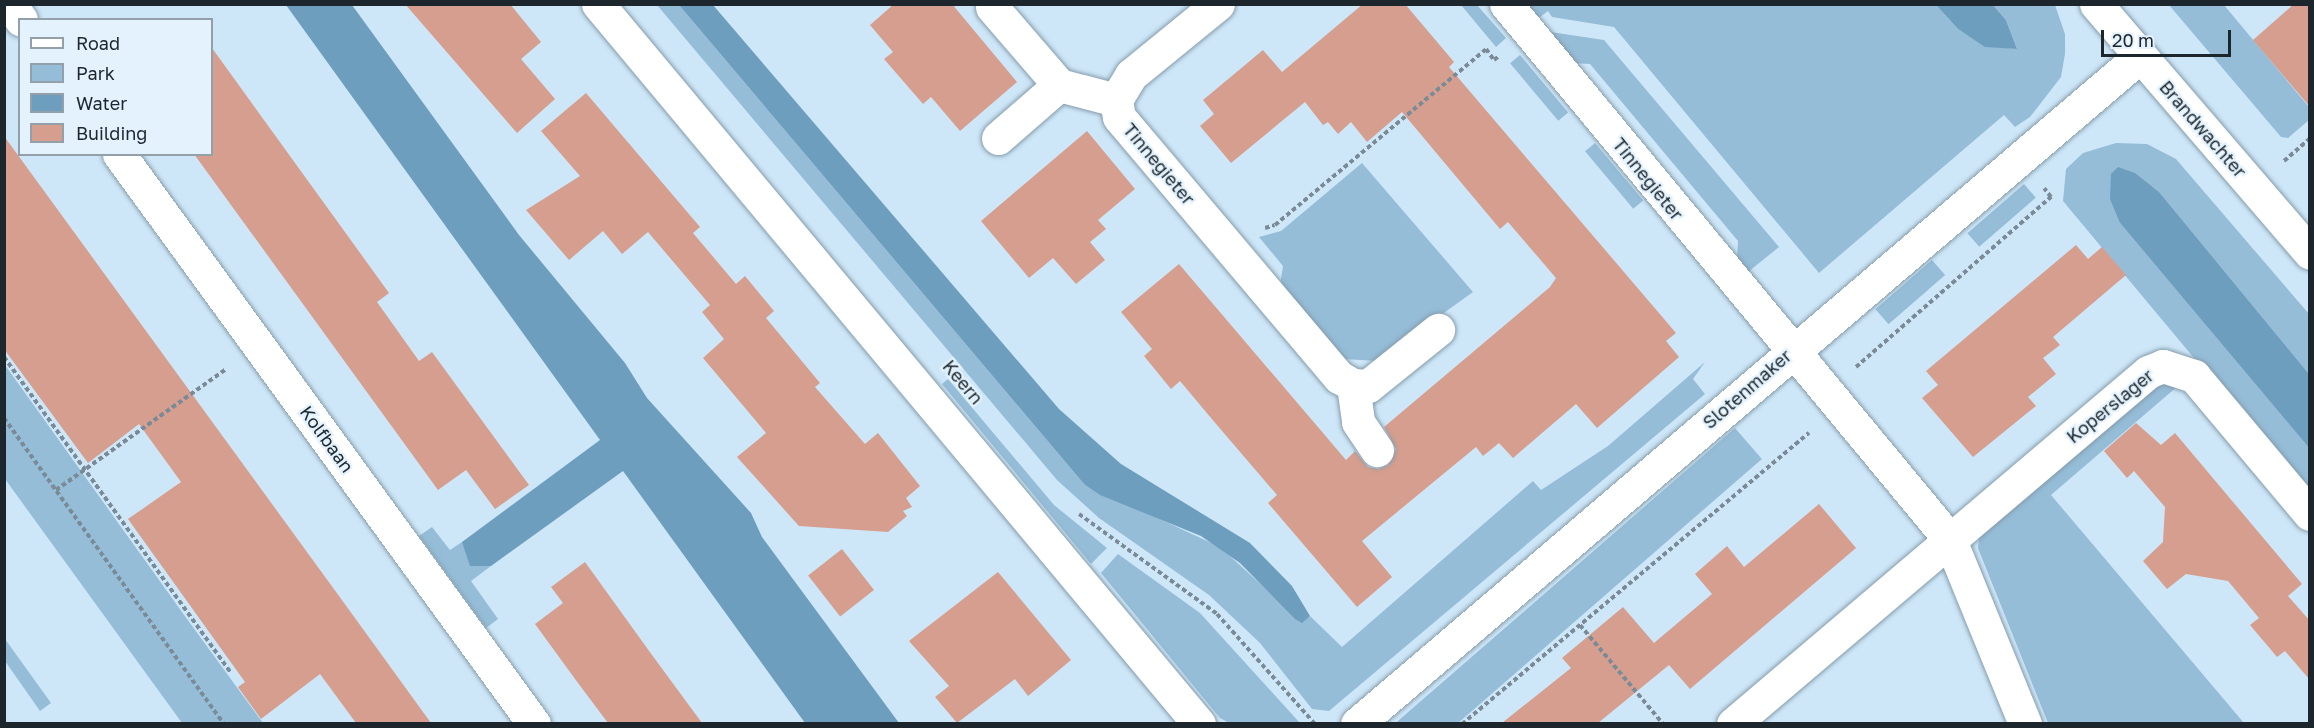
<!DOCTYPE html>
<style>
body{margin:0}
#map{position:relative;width:2314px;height:728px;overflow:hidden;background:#cee7f8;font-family:"Golos Text",sans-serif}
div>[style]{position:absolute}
.green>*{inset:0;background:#95bdd8;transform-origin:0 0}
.water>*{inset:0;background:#6e9ebe}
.building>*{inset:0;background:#d59e8e;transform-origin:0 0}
.path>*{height:4px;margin-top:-2px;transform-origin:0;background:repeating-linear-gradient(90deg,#7a8b97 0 4.5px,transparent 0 7.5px)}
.roads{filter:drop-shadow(0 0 2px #859cac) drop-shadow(0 0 2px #859cac)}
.minor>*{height:33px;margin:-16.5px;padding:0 16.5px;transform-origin:16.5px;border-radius:16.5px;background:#fff}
.tertiary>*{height:33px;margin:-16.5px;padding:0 16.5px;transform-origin:16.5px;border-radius:16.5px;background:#fff}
span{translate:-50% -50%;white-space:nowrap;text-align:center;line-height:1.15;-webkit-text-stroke:4.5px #e3f2fd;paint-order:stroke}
.street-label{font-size:18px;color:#1c262c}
.frame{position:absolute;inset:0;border:6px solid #1c262c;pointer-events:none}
.legend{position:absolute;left:18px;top:18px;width:195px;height:138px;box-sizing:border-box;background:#e3f2fd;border:2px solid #93a0a9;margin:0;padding:8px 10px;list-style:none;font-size:18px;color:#1c262c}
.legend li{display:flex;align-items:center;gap:12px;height:30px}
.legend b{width:30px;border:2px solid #93a0a9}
.scale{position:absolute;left:2101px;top:30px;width:130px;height:27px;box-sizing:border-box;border:3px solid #1c262c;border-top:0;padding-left:8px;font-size:18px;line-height:21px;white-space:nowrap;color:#1c262c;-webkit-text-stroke:4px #e3f2fd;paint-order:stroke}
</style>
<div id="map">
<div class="green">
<div style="clip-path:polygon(657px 5px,679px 5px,1084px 484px,1220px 547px,1302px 622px,1310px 616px,1342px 647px,1533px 481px,1541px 490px,1608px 446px,1705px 362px,1693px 379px,1705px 394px,1329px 711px,1312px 709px,1260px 643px,1209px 595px,1099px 518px,1057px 480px)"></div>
<div style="clip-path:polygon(1461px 5px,1477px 5px,1506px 38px,1496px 47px)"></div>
<div style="clip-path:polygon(1523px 5px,1936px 5px,1958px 29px,1985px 46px,2017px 49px,2006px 20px,1993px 5px,2055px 5px,2065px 34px,2065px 54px,2061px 77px,2030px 117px,2015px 127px,2004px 115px,1819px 273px,1614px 27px,1552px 17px,1548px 11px,1536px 20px)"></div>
<div style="clip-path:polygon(2169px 5px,2224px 5px,2309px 107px,2309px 120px,2288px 138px,2281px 137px)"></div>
<div style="clip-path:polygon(1544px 31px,1604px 40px,1779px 247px,1748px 272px,1737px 259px,1738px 241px,1590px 64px,1572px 63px)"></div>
<div style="left:1520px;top:55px;width:75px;height:13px;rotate:50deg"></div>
<div style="left:1595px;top:143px;width:75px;height:13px;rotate:50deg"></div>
<div style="clip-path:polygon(2116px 143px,2147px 144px,2176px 159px,2309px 314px,2309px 374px,2160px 193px,2120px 223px,2309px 448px,2309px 496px,2063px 201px,2066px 169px,2083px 153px)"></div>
<div style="clip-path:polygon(1362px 163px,1473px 292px,1377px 361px,1344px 359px,1280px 286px,1283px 266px,1259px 237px,1281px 231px)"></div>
<div style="left:2024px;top:184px;width:18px;height:75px;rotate:49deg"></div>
<div style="left:1932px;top:260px;width:20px;height:75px;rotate:49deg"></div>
<div style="clip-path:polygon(5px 365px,187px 619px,263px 723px,182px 723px,5px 479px)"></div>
<div style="clip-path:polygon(948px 379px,1054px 505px,1107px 548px,1091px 564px,942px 384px)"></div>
<div style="clip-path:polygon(2163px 382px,2179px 385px,2051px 495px,2244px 723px,2048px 723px,1978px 548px,1979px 537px)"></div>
<div style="left:1735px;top:428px;width:41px;height:457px;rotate:49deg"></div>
<div style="clip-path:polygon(432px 527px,450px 550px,462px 542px,475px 563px,491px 566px,471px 581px,498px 619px,486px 628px,419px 536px)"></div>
<div style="clip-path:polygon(1118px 554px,1200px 613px,1300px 723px,1229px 723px,1220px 718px,1101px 573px)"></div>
<div style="clip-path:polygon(5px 639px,51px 703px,40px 711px,5px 661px)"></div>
</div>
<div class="water">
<div style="clip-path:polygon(286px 5px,352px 5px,519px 235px,625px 363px,647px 398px,751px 513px,762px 537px,899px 723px,805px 723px,623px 471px,491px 566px,470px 566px,462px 542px,600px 440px)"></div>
<div style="clip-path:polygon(679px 5px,713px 5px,1059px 409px,1121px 464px,1250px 543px,1292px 586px,1310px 616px,1302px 623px,1295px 619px,1240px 563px,1201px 536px,1100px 495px,1084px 484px)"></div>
<div style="clip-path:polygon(1936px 5px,1993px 5px,2006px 20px,2017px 49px,1985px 47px,1958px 29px)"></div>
<div style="clip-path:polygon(2118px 167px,2135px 173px,2160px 193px,2309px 374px,2309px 448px,2120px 223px,2110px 199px,2111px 174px)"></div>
</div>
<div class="building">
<div style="clip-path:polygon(405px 4px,510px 4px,541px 42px,521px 59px,555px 99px,517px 133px)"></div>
<div style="clip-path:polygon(894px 4px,952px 4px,1017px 82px,960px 131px,931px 97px,923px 104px,884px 59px,893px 52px,870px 25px)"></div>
<div style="clip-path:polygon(1363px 4px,1405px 4px,1454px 62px,1449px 67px,1676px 333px,1666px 341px,1679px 357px,1597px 428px,1576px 404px,1513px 458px,1499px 443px,1483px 456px,1476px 447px,1362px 541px,1392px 577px,1357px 607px,1268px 503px,1277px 495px,1211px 418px,1180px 381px,1171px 389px,1144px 356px,1152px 349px,1121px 312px,1179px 264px,1346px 460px,1355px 451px,1368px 467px,1378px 469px,1388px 465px,1396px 449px,1384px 427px,1550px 287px,1556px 278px,1508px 222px,1500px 229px,1402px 112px,1367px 142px,1351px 122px,1338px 134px,1328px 122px,1323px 125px,1305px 102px,1231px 163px,1200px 126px,1214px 114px,1203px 100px,1263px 50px,1282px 72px)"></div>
<div style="clip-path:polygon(2294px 4px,2310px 4px,2310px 107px,2253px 40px)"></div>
<div style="clip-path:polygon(212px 48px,389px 293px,377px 302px,419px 361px,432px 352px,529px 485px,495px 509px,466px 470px,438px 490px,194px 154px,212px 154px)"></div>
<div style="clip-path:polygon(586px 93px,700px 227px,693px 233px,736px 284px,745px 276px,774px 311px,766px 318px,820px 383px,815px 387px,865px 444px,878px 433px,920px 486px,906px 498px,912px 507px,903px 511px,907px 516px,888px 532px,799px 526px,737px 457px,766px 433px,703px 358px,724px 339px,702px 312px,710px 305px,648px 232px,622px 254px,603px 231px,569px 260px,526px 210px,580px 176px,541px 131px)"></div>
<div style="clip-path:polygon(1087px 131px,1135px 189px,1098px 220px,1106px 229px,1090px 242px,1105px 260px,1076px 284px,1053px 258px,1029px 278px,981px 221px)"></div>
<div style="clip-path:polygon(4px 136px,339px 596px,431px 723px,356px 723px,320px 674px,261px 719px,238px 687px,245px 682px,128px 519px,181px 482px,139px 424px,88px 463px,4px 349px)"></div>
<div style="clip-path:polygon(2076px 245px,2088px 259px,2102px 247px,2126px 275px,2053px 337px,2060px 345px,2043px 358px,2056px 374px,2028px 397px,2036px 406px,1973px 457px,1922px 398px,1938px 385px,1926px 371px)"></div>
<div style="clip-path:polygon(2136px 423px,2161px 445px,2175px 433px,2302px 584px,2288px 596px,2310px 621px,2310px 680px,2285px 651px,2277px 657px,2250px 625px,2259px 618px,2228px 581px,2186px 574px,2167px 589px,2143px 561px,2163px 542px,2165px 507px,2134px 471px,2127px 478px,2104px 451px)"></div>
<div style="clip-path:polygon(1819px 504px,1856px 548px,1690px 689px,1669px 665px,1598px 723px,1502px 723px,1571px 668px,1562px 658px,1623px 607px,1654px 643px,1712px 594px,1695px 574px,1727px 546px,1744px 567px)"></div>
<div style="left:842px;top:549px;width:52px;height:43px;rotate:52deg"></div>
<div style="clip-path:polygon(585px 562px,652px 655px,702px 723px,608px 723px,578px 683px,535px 624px,563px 603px,551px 587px)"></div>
<div style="clip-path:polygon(998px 572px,1071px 660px,1028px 696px,1015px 679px,957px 723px,935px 697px,949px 686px,909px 641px)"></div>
</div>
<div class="path">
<div style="left:2284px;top:161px;width:35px;rotate:-41deg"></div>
<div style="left:1265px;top:228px;width:10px;rotate:-17deg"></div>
<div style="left:1275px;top:225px;width:275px;rotate:-39.8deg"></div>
<div style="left:1486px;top:49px;width:14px;rotate:54deg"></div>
<div style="left:1494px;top:60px;width:6px;rotate:-39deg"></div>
<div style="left:4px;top:357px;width:388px;rotate:54.3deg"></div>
<div style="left:1856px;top:367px;width:259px;rotate:-41.1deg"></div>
<div style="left:2051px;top:197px;width:11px;rotate:-128deg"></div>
<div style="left:4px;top:418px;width:377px;rotate:54.3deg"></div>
<div style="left:56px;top:490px;width:209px;rotate:-35.4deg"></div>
<div style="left:1079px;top:514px;width:170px;rotate:35.9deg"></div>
<div style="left:1217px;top:614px;width:147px;rotate:48.3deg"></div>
<div style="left:1580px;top:625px;width:129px;rotate:50deg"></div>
<div style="left:1462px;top:724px;width:453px;rotate:-40deg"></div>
</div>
<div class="roads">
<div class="minor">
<div style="left:10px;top:4px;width:19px;rotate:55deg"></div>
<div style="left:1218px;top:4px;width:112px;rotate:140.8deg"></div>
<div style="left:1131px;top:75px;width:29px;rotate:121deg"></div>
<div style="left:1116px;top:100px;width:17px;rotate:80deg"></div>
<div style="left:1119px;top:117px;width:341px;rotate:49.8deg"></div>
<div style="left:1339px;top:377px;width:16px;rotate:30deg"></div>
<div style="left:1353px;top:385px;width:15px;rotate:4deg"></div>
<div style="left:1368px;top:386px;width:90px;rotate:-38.7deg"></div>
<div style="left:1506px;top:4px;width:696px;rotate:50.36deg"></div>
<div style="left:1950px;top:540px;width:199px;rotate:67.8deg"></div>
<div style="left:992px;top:7px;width:103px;rotate:49.3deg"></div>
<div style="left:1059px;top:85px;width:59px;rotate:14.7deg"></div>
<div style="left:998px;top:138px;width:81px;rotate:-41deg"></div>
<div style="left:119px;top:154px;width:705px;rotate:53.94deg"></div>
<div style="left:1353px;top:385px;width:37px;rotate:82deg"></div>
<div style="left:1358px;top:422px;width:34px;rotate:56deg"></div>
<div style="left:1733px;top:724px;width:544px;rotate:-40.3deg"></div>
<div style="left:2148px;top:372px;width:16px;rotate:-22deg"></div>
<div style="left:2163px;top:366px;width:33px;rotate:18deg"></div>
<div style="left:2194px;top:376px;width:180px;rotate:50deg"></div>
</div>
<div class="tertiary">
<div style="left:598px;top:4px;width:938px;rotate:50.15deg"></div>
<div style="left:2096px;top:4px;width:328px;rotate:49.3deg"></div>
<div style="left:1357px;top:724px;width:1028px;rotate:-40.46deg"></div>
</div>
</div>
<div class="street-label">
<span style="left:2203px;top:129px;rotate:49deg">Brandwachter</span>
<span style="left:1159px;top:164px;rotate:50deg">Tinnegieter</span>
<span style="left:1648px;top:179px;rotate:51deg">Tinnegieter</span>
<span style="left:963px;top:382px;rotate:50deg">Keern</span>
<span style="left:1747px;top:389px;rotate:-41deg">Slotenmaker</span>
<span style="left:2110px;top:406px;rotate:-39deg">Koperslager</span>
<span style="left:327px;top:439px;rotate:54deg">Kolfbaan</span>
</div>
<div class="frame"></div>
<ul class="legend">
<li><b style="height:8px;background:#fff"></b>Road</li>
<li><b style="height:16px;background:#95bdd8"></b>Park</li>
<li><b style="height:16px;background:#6e9ebe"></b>Water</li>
<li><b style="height:16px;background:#d59e8e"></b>Building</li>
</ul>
<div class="scale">20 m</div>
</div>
